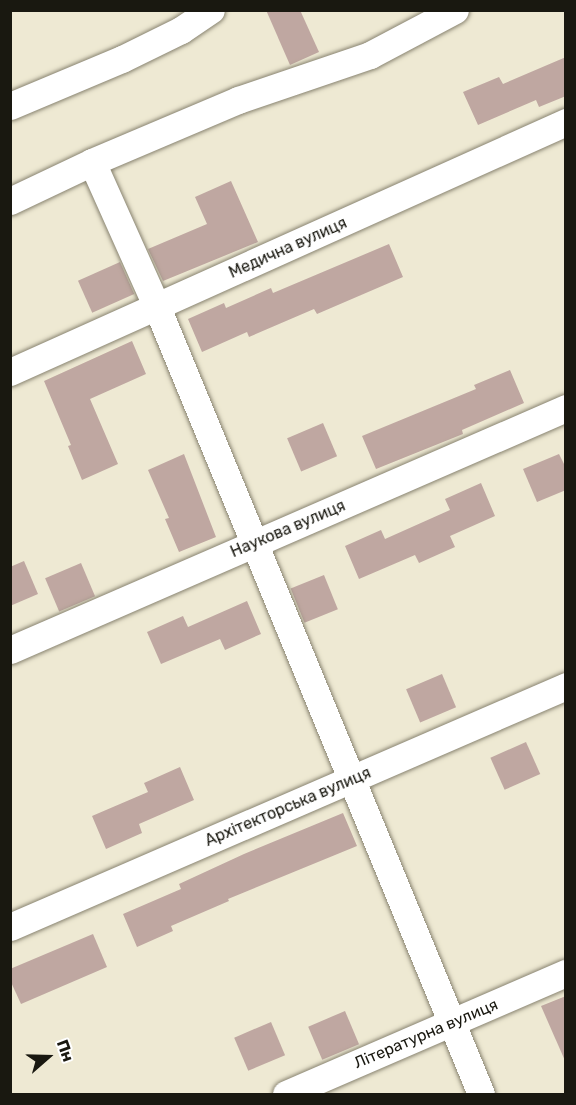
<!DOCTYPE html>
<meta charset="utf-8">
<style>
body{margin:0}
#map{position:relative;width:576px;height:1105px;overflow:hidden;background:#eee9d3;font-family:Rubik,sans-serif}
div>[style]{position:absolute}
.building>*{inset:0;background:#bfa7a1;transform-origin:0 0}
.roads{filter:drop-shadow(0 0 2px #888370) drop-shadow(0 0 2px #888370)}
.minor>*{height:27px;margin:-13.5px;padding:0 13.5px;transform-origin:13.5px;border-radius:13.5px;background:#fff}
span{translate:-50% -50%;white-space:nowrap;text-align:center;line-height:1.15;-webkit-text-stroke:6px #fff;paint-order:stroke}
.street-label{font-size:16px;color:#191810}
.frame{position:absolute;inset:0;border:12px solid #191810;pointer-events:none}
.north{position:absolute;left:18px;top:1027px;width:60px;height:60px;-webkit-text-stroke:4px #fff;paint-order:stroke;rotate:70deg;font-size:16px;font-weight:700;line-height:24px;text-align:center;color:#191810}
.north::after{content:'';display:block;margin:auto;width:21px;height:27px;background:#191810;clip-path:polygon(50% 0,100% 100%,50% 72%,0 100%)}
</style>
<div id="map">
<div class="building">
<div style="clip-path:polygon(266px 10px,300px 10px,319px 52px,290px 65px)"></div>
<div style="clip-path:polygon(566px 57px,566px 96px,539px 107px,536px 100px,478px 125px,463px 92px,499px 77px,503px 84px)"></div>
<div style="clip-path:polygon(231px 181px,258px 242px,163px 281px,148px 249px,207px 224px,195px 197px)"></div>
<div style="clip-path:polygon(389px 244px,403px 277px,317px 314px,314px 309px,249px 337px,247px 332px,202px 352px,188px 319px,224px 303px,226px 308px,271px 288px,273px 293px)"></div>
<div style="left:120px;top:262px;width:35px;height:46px;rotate:66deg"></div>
<div style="clip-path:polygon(132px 341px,146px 374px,90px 399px,118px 464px,82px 480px,68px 446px,71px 445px,44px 381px)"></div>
<div style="clip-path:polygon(510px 370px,524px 403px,462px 430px,463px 434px,376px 469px,362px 436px,476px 389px,474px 385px)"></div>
<div style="left:323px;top:423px;width:36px;height:39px;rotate:67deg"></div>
<div style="clip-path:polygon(184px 454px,216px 537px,179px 552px,165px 519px,169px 518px,148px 470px)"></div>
<div style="clip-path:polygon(559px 454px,566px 468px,566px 490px,537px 502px,523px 469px)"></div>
<div style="clip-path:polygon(481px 483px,495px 516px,450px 536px,455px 547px,419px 563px,415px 555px,359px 579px,345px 546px,381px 530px,385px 539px,450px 510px,445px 499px)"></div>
<div style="clip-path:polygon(24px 561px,38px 594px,10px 606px,10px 567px)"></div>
<div style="left:81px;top:563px;width:36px;height:39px;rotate:67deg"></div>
<div style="left:324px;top:575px;width:37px;height:36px;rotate:68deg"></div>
<div style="clip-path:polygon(247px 601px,261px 634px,225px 650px,220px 639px,161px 664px,147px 632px,183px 616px,188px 627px)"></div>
<div style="left:442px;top:674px;width:36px;height:39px;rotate:67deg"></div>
<div style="left:526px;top:742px;width:35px;height:39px;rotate:66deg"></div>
<div style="clip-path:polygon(180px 767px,194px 800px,139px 824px,142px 833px,106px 849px,92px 816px,148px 792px,144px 783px)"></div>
<div style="clip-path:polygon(343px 813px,357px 846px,228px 899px,229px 901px,171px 926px,173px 931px,137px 947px,123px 914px,181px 889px,179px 884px,244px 854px)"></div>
<div style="clip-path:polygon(93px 934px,107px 967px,21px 1004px,10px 980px,10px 969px)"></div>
<div style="clip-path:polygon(566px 996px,566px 1063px,541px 1006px)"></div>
<div style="left:345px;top:1011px;width:36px;height:40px;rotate:67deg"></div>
<div style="left:271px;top:1022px;width:36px;height:40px;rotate:67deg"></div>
</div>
<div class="roads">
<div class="minor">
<div style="left:10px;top:106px;width:121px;rotate:-22.8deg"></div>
<div style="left:122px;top:59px;width:66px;rotate:-26.2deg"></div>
<div style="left:181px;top:30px;width:36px;rotate:-34deg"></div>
<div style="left:92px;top:162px;width:159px;rotate:65.9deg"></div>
<div style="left:157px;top:307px;width:851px;rotate:67.62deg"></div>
<div style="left:10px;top:201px;width:91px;rotate:-25.4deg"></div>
<div style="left:92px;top:162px;width:159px;rotate:-23deg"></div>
<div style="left:238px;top:100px;width:139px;rotate:-18.8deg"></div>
<div style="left:370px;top:55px;width:96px;rotate:-27.9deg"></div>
<div style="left:10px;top:372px;width:610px;rotate:-24.21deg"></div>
<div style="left:10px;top:650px;width:606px;rotate:-23.52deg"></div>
<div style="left:10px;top:927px;width:606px;rotate:-23.43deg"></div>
<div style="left:286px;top:1094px;width:305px;rotate:-23.4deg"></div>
</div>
</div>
<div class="street-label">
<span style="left:288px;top:248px;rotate:-24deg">Медична вулиця</span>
<span style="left:288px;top:529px;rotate:-23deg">Наукова вулиця</span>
<span style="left:288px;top:807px;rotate:-23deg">Архітекторська вулиця</span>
<span style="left:426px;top:1034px;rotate:-23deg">Літературна вулиця</span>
</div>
<div class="frame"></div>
<div class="north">Пн</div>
</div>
